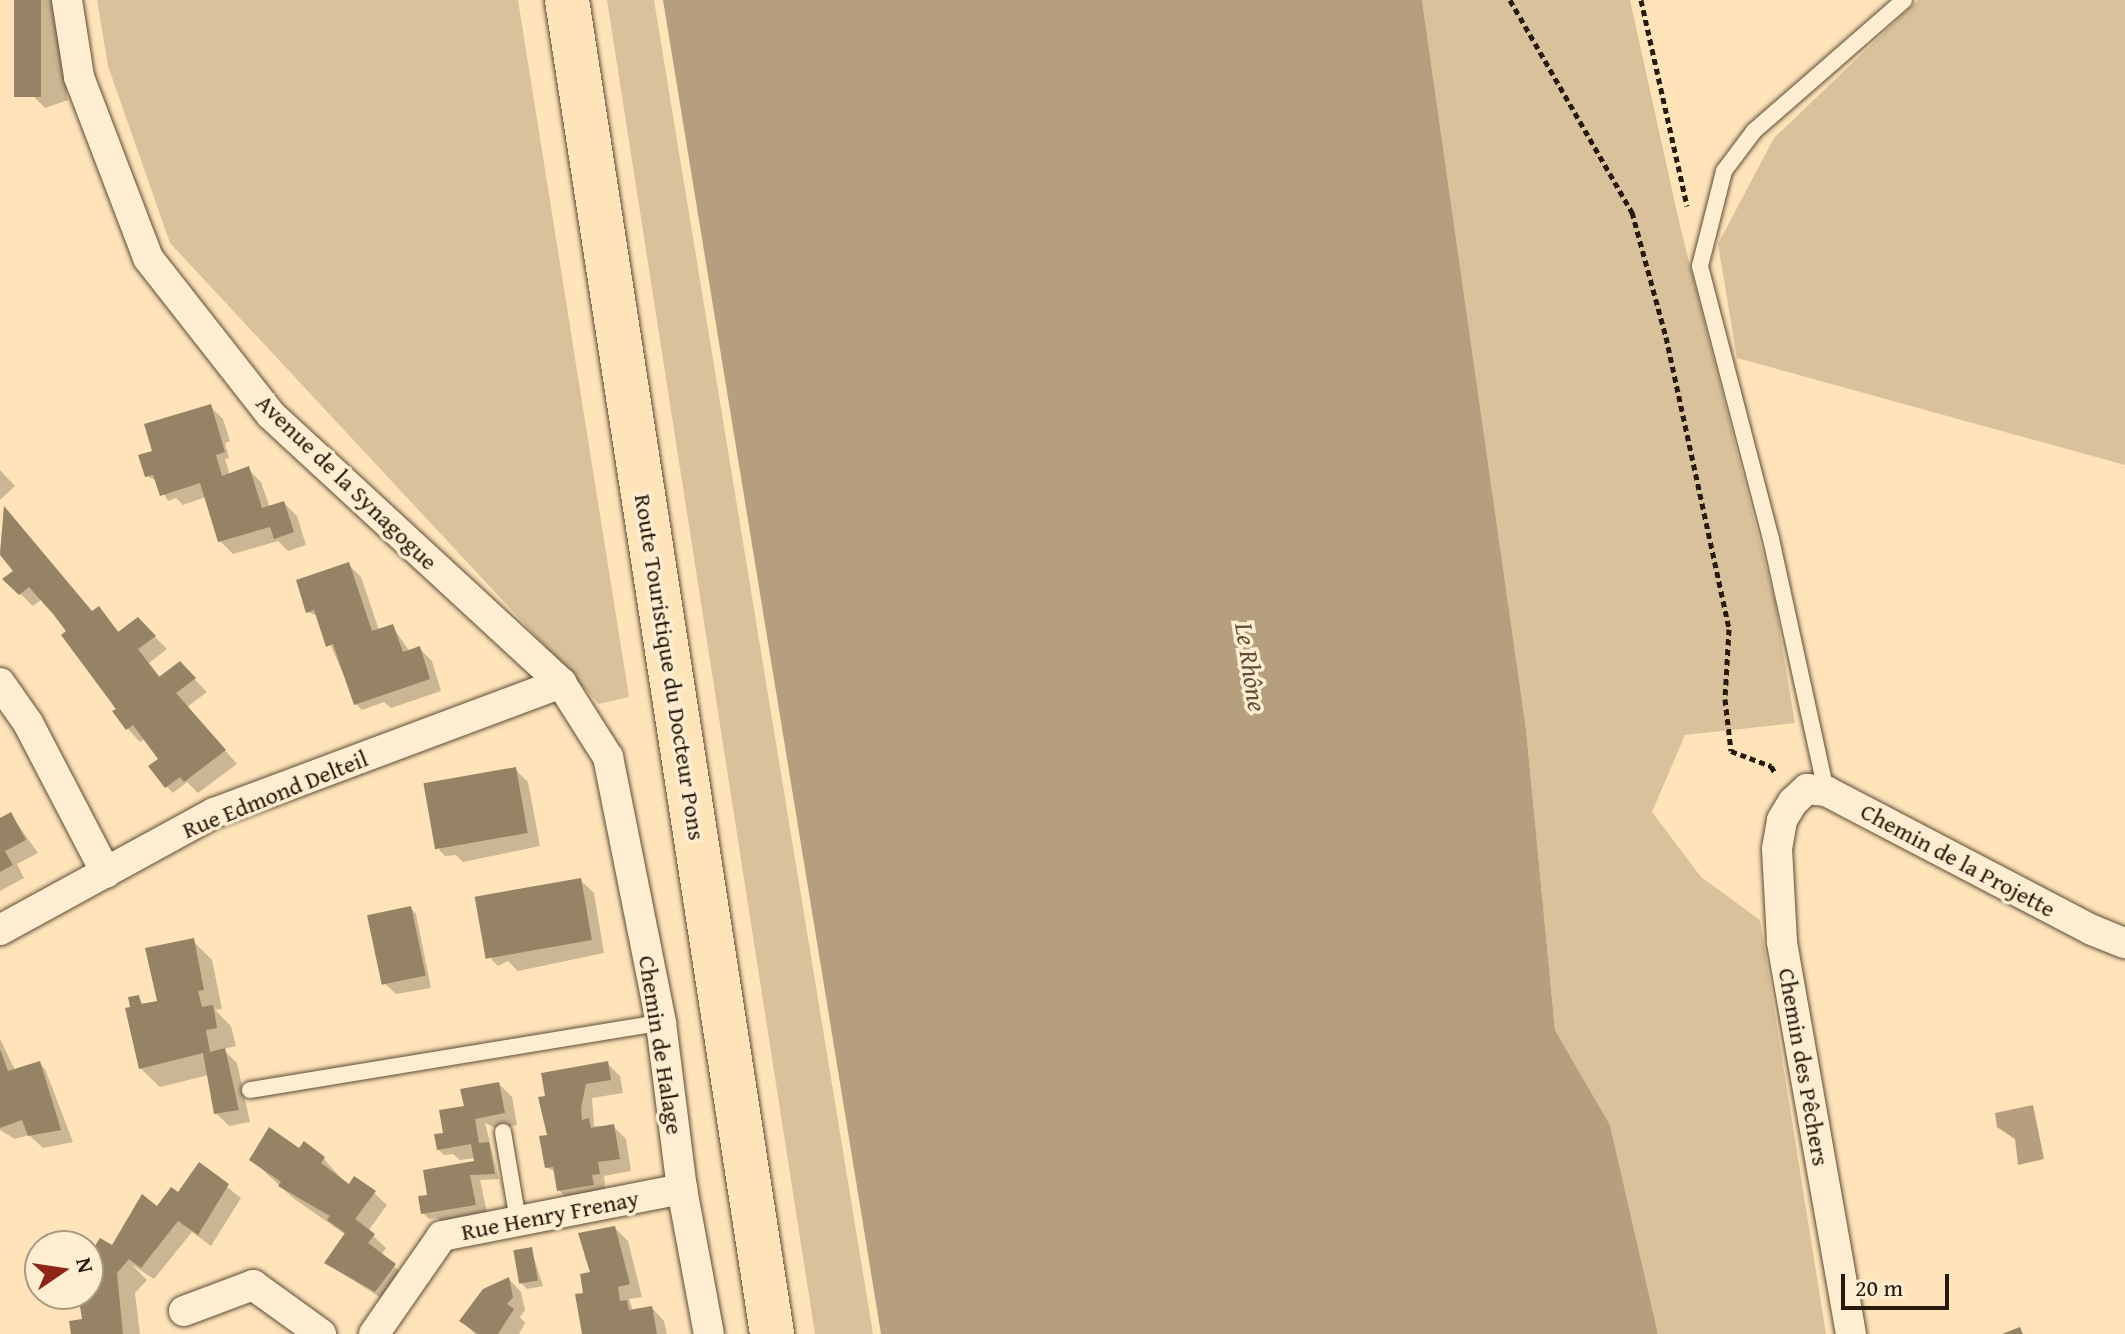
<!DOCTYPE html>
<meta charset="utf-8">
<style>
body{margin:0}
#map{position:relative;width:2125px;height:1334px;overflow:hidden;background:#fee4b8;font-family:"Gentium Book Plus",serif}
div>[style]{position:absolute}
.green>*{inset:0;background:#d9c29b}
.water>*{inset:0;background:#b59f7e}
.shadow>*{inset:0;background:#0003}
.building>*{inset:0;background:#968365;transform-origin:0 0}
.path>*{height:5px;margin-top:-2.5px;transform-origin:0;background:repeating-linear-gradient(90deg,#261a0c 0 6px,transparent 0 10px)}
.roads{filter:drop-shadow(0 0 2px #5c4c37) drop-shadow(0 0 2px #5c4c37)}
.lane>*{height:16px;margin:-8px;padding:0 8px;transform-origin:8px;border-radius:8px;background:#feedd1}
.street>*{height:30px;margin:-15px;padding:0 15px;transform-origin:15px;border-radius:15px;background:#feedd1}
.highway>*{height:44px;margin:-22px;padding:0 22px;transform-origin:22px;border-radius:22px;background:#fee4b8}
span{translate:-50% -50%;white-space:nowrap;text-align:center;line-height:1.15;-webkit-text-stroke:7px #feedd1;paint-order:stroke}
.street-label{font-size:24px;color:#261a0c}
.water-label{font-size:26px;color:#5f4f3a;font-style:italic}
.north{position:absolute;left:24px;top:1230px;width:80px;height:80px;box-sizing:border-box;background:#feedd1;border:2px solid #a89982;border-radius:50%;rotate:77deg;font-size:22px;font-weight:700;line-height:32px;text-align:center;color:#261a0c}
.north::after{content:'';display:block;margin:auto;width:28px;height:36px;background:#8f2418;clip-path:polygon(50% 0,100% 100%,50% 72%,0 100%)}
.scale{position:absolute;left:1841px;top:1274px;width:108px;height:36px;box-sizing:border-box;border:4px solid #261a0c;border-top:0;padding-left:10px;font-size:24px;line-height:28px;white-space:nowrap;color:#261a0c;-webkit-text-stroke:6px #feedd1;paint-order:stroke}
</style>
<div id="map">
<div class="green">
<div style="clip-path:polygon(97px 0,518px 0,629px 697px,599px 704px,170px 243px,108px 66px)"></div>
<div style="clip-path:polygon(607px 0,654px 0,873px 1334px,815px 1334px)"></div>
<div style="clip-path:polygon(1422px 0,1630px 0,1681px 230px,1775px 603px,1795px 723px,1685px 735px,1652px 812px,1701px 877px,1760px 920px,1826px 1334px,1658px 1334px,1610px 1125px,1555px 1030px,1526px 729px)"></div>
<div style="clip-path:polygon(1918px 0,2125px 0,2125px 465px,1737px 358px,1718px 244px,1774px 138px)"></div>
</div>
<div class="water">
<div style="clip-path:polygon(663px 0,1422px 0,1526px 729px,1555px 1030px,1610px 1125px,1658px 1334px,881px 1334px)"></div>
<div style="clip-path:polygon(2033px 1105px,2044px 1159px,2018px 1165px,2015px 1139px,1997px 1127px,1995px 1113px)"></div>
</div>
<div class="shadow">
<div style="clip-path:polygon(16px 0,51px 0,68px 100px,45px 108px,32px 95px)"></div>
<div style="clip-path:polygon(210px 406px,223px 419px,230px 441px,225px 443px,229px 458px,225px 459px,230px 475px,248px 469px,261px 482px,270px 508px,284px 503px,297px 516px,306px 545px,288px 551px,278px 541px,233px 554px,220px 541px,206px 497px,183px 505px,176px 498px,168px 501px,157px 481px,147px 476px,156px 451px)"></div>
<div style="clip-path:polygon(0 470px,15px 486px,0 500px)"></div>
<div style="clip-path:polygon(4px 509px,93px 613px,98px 609px,120px 633px,138px 620px,167px 649px,149px 663px,161px 678px,180px 664px,207px 692px,187px 707px,237px 764px,198px 793px,187px 782px,173px 793px,167px 787px,151px 767px,161px 759px,146px 738px,140px 742px,128px 729px,54px 613px,42px 599px,33px 606px,5px 579px,15px 572px,0 552px)"></div>
<div style="clip-path:polygon(348px 564px,361px 577px,379px 630px,392px 626px,410px 652px,419px 648px,432px 661px,441px 691px,391px 708px,384px 702px,362px 710px,356px 704px,318px 616px,308px 612px)"></div>
<div style="clip-path:polygon(515px 769px,528px 782px,540px 846px,463px 862px,456px 855px,445px 856px,439px 850px)"></div>
<div style="clip-path:polygon(11px 815px,38px 853px,17px 864px,24px 878px,0 891px,0 820px)"></div>
<div style="clip-path:polygon(581px 881px,594px 893px,604px 953px,518px 971px,508px 961px,498px 966px,492px 960px,479px 904px)"></div>
<div style="clip-path:polygon(411px 908px,416px 914px,431px 988px,396px 994px,383px 982px)"></div>
<div style="clip-path:polygon(193px 941px,212px 960px,222px 1009px,215px 1010px,231px 1026px,236px 1046px,223px 1049px,237px 1063px,250px 1122px,229px 1126px,216px 1113px,209px 1075px,160px 1087px,140px 1068px,134px 1008px,138px 997px,145px 1006px,159px 1002px)"></div>
<div style="clip-path:polygon(0 1039px,15px 1070px,39px 1063px,45px 1069px,73px 1142px,43px 1148px,29px 1135px,15px 1139px,0 1130px)"></div>
<div style="clip-path:polygon(607px 1063px,620px 1076px,623px 1093px,592px 1098px,594px 1126px,613px 1126px,626px 1139px,631px 1171px,604px 1176px,606px 1197px,571px 1203px,559px 1190px,556px 1172px,546px 1167px,552px 1143px,549px 1119px)"></div>
<div style="clip-path:polygon(499px 1084px,512px 1097px,517px 1125px,498px 1129px,485px 1123px,499px 1179px,480px 1180px,488px 1217px,445px 1225px,438px 1218px,429px 1219px,423px 1213px,427px 1197px,476px 1163px,475px 1158px,460px 1160px,453px 1154px,444px 1155px,438px 1149px,445px 1134px,466px 1108px)"></div>
<div style="clip-path:polygon(299px 1151px,324px 1159px,349px 1187px,374px 1193px,387px 1205px,368px 1231px,386px 1248px,381px 1255px,408px 1279px,389px 1303px,326px 1263px,346px 1235px,293px 1198px,252px 1160px)"></div>
<div style="clip-path:polygon(199px 1165px,241px 1198px,211px 1246px,192px 1232px,154px 1279px,131px 1264px,147px 1280px,135px 1293px,140px 1334px,73px 1334px,84px 1321px,80px 1294px,88px 1294px,88px 1260px,127px 1260px,158px 1209px,178px 1194px)"></div>
<div style="clip-path:polygon(615px 1228px,628px 1241px,642px 1297px,629px 1299px,633px 1311px,652px 1308px,664px 1321px,667px 1334px,584px 1334px,591px 1274px,584px 1254px)"></div>
<div style="clip-path:polygon(531px 1249px,543px 1286px,527px 1289px,521px 1283px)"></div>
<div style="clip-path:polygon(509px 1279px,521px 1292px,525px 1310px,520px 1317px,525px 1323px,519px 1334px,475px 1334px,462px 1321px)"></div>
</div>
<div class="building">
<div style="left:14px;top:0;width:27px;height:97px"></div>
<div style="clip-path:polygon(211px 404px,225px 452px,216px 455px,222px 476px,249px 466px,262px 508px,284px 501px,294px 532px,274px 539px,270px 527px,218px 542px,200px 483px,160px 496px,153px 475px,145px 477px,138px 455px,152px 451px,144px 424px)"></div>
<div style="clip-path:polygon(4px 506px,92px 611px,99px 606px,118px 632px,138px 617px,156px 636px,138px 649px,159px 677px,180px 661px,196px 678px,176px 693px,226px 750px,184px 782px,180px 777px,165px 788px,148px 766px,158px 759px,133px 725px,126px 730px,112px 711px,116px 709px,61px 635px,66px 631px,53px 614px,29px 587px,19px 595px,2px 579px,13px 571px,0 555px)"></div>
<div style="clip-path:polygon(349px 562px,372px 631px,393px 624px,403px 652px,420px 646px,430px 679px,354px 705px,333px 644px,326px 647px,314px 610px,306px 613px,296px 580px)"></div>
<div style="left:516px;top:767px;width:67px;height:94px;rotate:80deg"></div>
<div style="clip-path:polygon(11px 812px,26px 840px,5px 851px,13px 865px,0 872px,0 818px)"></div>
<div style="left:581px;top:878px;width:63px;height:108px;rotate:80deg"></div>
<div style="left:411px;top:906px;width:71px;height:45px;rotate:78deg"></div>
<div style="clip-path:polygon(194px 938px,204px 990px,198px 991px,202px 1007px,213px 1005px,217px 1028px,206px 1030px,210px 1052px,225px 1048px,239px 1110px,214px 1114px,203px 1053px,139px 1069px,125px 1008px,130px 1007px,128px 997px,139px 995px,141px 1004px,157px 1001px,145px 948px)"></div>
<div style="clip-path:polygon(0 1049px,8px 1071px,40px 1061px,61px 1130px,28px 1136px,22px 1120px,0 1128px)"></div>
<div style="clip-path:polygon(608px 1061px,611px 1080px,586px 1084px,581px 1108px,582px 1120px,589px 1118px,591px 1128px,614px 1124px,620px 1159px,598px 1162px,600px 1174px,592px 1175px,594px 1185px,557px 1191px,553px 1167px,545px 1168px,539px 1136px,547px 1135px,538px 1097px,545px 1096px,541px 1073px)"></div>
<div style="clip-path:polygon(499px 1082px,505px 1113px,475px 1119px,479px 1143px,489px 1142px,495px 1174px,470px 1175px,476px 1205px,421px 1214px,418px 1196px,427px 1195px,423px 1170px,474px 1161px,471px 1144px,437px 1150px,434px 1134px,443px 1133px,439px 1110px,464px 1106px,460px 1089px)"></div>
<div style="clip-path:polygon(269px 1127px,299px 1148px,304px 1141px,325px 1157px,321px 1163px,349px 1184px,354px 1176px,376px 1191px,355px 1219px,375px 1234px,368px 1243px,396px 1264px,375px 1292px,324px 1263px,345px 1233px,327px 1220px,330px 1216px,278px 1186px,281px 1182px,249px 1160px)"></div>
<div style="clip-path:polygon(199px 1162px,229px 1184px,198px 1235px,178px 1221px,141px 1268px,129px 1259px,117px 1273px,123px 1334px,71px 1334px,69px 1321px,82px 1319px,78px 1294px,88px 1294px,88px 1257px,100px 1238px,112px 1245px,142px 1194px,157px 1206px,171px 1187px,178px 1192px)"></div>
<div style="clip-path:polygon(615px 1226px,630px 1284px,618px 1287px,620px 1301px,627px 1300px,629px 1310px,652px 1306px,657px 1334px,582px 1334px,575px 1294px,583px 1293px,580px 1274px,590px 1272px,578px 1233px)"></div>
<div style="left:532px;top:1247px;width:34px;height:19px;rotate:80deg"></div>
<div style="clip-path:polygon(509px 1277px,513px 1297px,507px 1304px,514px 1309px,498px 1334px,478px 1334px,459px 1321px,483px 1289px)"></div>
<div style="clip-path:polygon(2020px 1327px,2023px 1334px,2002px 1334px)"></div>
</div>
<div class="path">
<div style="left:1510px;top:0;width:245px;rotate:60.1deg"></div>
<div style="left:1632px;top:212px;width:130px;rotate:74.8deg"></div>
<div style="left:1666px;top:337px;width:299px;rotate:77.8deg"></div>
<div style="left:1729px;top:629px;width:70px;rotate:93.3deg"></div>
<div style="left:1725px;top:699px;width:52px;rotate:83.4deg"></div>
<div style="left:1731px;top:751px;width:43px;rotate:20.6deg"></div>
<div style="left:1771px;top:766px;width:8px;rotate:60deg"></div>
<div style="left:1641px;top:0;width:211px;rotate:77.4deg"></div>
</div>
<div class="roads">
<div class="lane">
<div style="left:1826px;top:791px;width:258px;rotate:-102.3deg"></div>
<div style="left:1771px;top:539px;width:282px;rotate:-104.6deg"></div>
<div style="left:1700px;top:266px;width:98px;rotate:-75.8deg"></div>
<div style="left:1724px;top:171px;width:50px;rotate:-53.1deg"></div>
<div style="left:1754px;top:131px;width:199px;rotate:-41.1deg"></div>
<div style="left:250px;top:1090px;width:416px;rotate:-9.3deg"></div>
<div style="left:503px;top:1132px;width:90px;rotate:80.4deg"></div>
</div>
<div class="street">
<div style="left:67px;top:0;width:78px;rotate:81.1deg"></div>
<div style="left:79px;top:77px;width:194px;rotate:69.1deg"></div>
<div style="left:148px;top:258px;width:199px;rotate:51.9deg"></div>
<div style="left:271px;top:415px;width:395px;rotate:42.7deg"></div>
<div style="left:561px;top:683px;width:88px;rotate:57.6deg"></div>
<div style="left:608px;top:757px;width:271px;rotate:78.7deg"></div>
<div style="left:661px;top:1023px;width:167px;rotate:82.8deg"></div>
<div style="left:682px;top:1189px;width:147px;rotate:79.5deg"></div>
<div style="left:0;top:683px;width:49px;rotate:55deg"></div>
<div style="left:28px;top:723px;width:169px;rotate:62.5deg"></div>
<div style="left:0;top:930px;width:244px;rotate:-28.7deg"></div>
<div style="left:214px;top:813px;width:371px;rotate:-20.5deg"></div>
<div style="left:184px;top:1311px;width:74px;rotate:-20.6deg"></div>
<div style="left:253px;top:1285px;width:84px;rotate:35.8deg"></div>
<div style="left:374px;top:1334px;width:119px;rotate:-55.2deg"></div>
<div style="left:442px;top:1236px;width:245px;rotate:-11.1deg"></div>
<div style="left:1851px;top:1334px;width:399px;rotate:-100deg"></div>
<div style="left:1782px;top:941px;width:92px;rotate:-93.1deg"></div>
<div style="left:1777px;top:849px;width:29px;rotate:-80deg"></div>
<div style="left:1782px;top:820px;width:21px;rotate:-59deg"></div>
<div style="left:1793px;top:802px;width:19px;rotate:-43deg"></div>
<div style="left:1807px;top:789px;width:19px;rotate:6deg"></div>
<div style="left:1826px;top:791px;width:300px;rotate:27.6deg"></div>
<div style="left:2092px;top:930px;width:35px;rotate:22deg"></div>
</div>
<div class="highway">
<div style="left:567px;top:0;width:1350px;rotate:81.26deg"></div>
</div>
</div>
<div class="street-label">
<span style="left:347px;top:482px;rotate:44deg">Avenue de la Synagogue</span>
<span style="left:670px;top:667px;rotate:81deg">Route Touristique du Docteur Pons</span>
<span style="left:275px;top:794px;rotate:-22deg">Rue Edmond Delteil</span>
<span style="left:1958px;top:860px;rotate:28deg">Chemin de la Projette</span>
<span style="left:661px;top:1045px;rotate:81deg">Chemin de Halage</span>
<span style="left:1804px;top:1067px;rotate:80deg">Chemin des Pêchers</span>
<span style="left:550px;top:1215px;rotate:-11deg">Rue Henry Frenay</span>
</div>
<div class="water-label">
<span style="left:1251px;top:667px;rotate:81deg">Le Rhône</span>
</div>
<div class="north">N</div>
<div class="scale">20 m</div>
</div>
